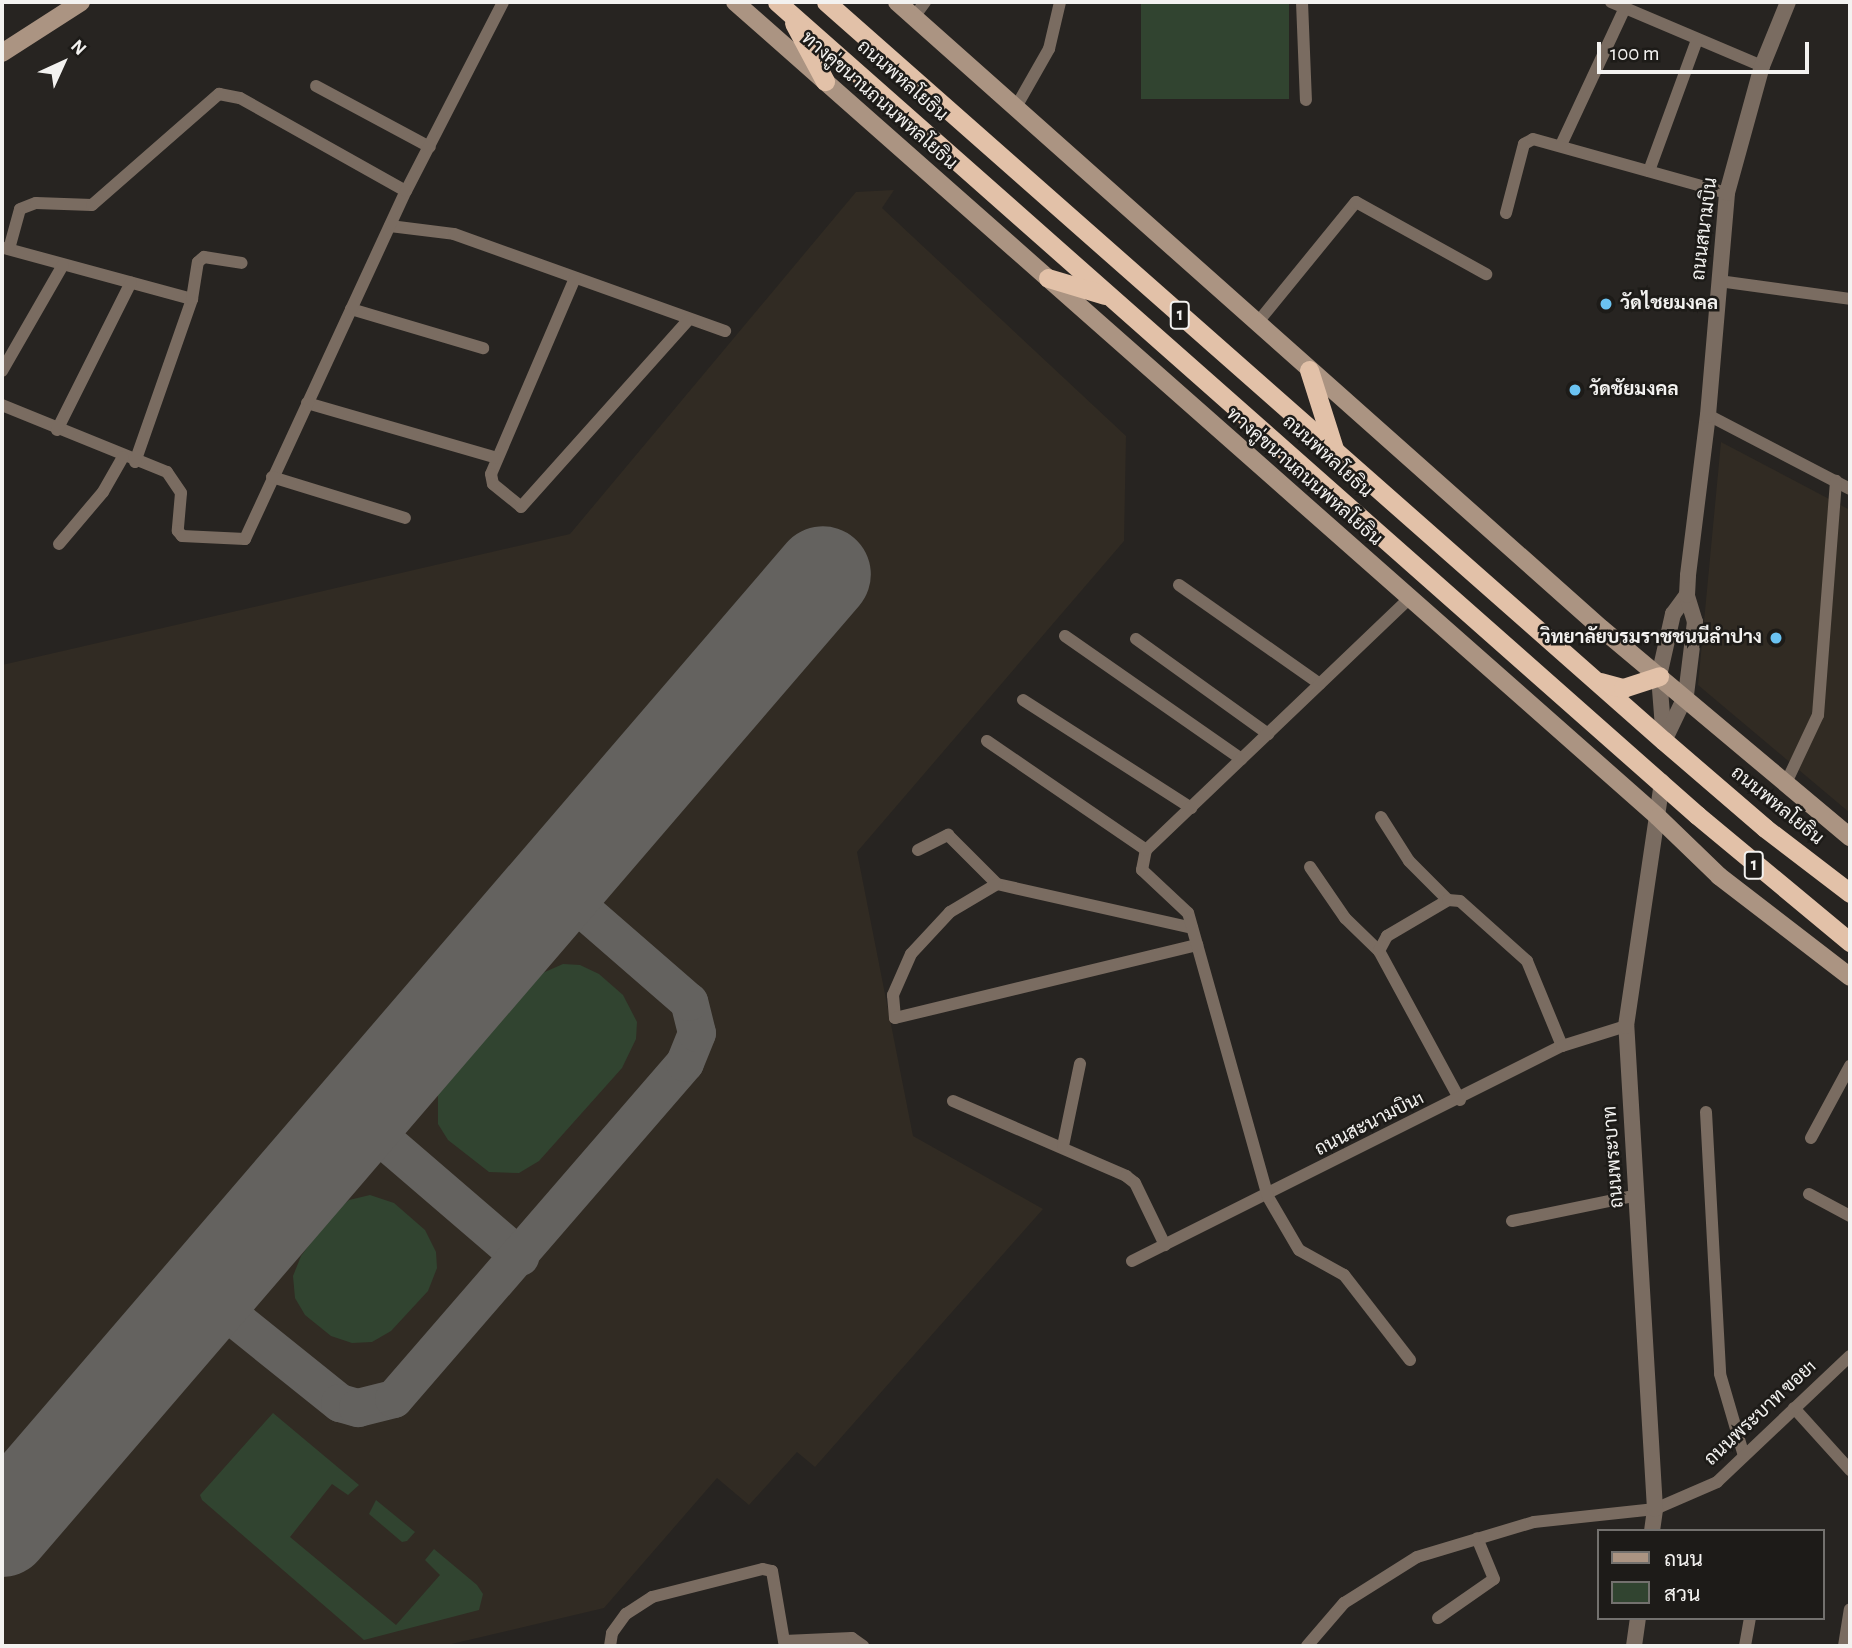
<!DOCTYPE html>
<meta charset="utf-8">
<style>
body{margin:0}
#map{position:relative;width:1852px;height:1648px;overflow:hidden;background:#272421;font-family:"Alegreya Sans",Sarabun,sans-serif}
div>[style]{position:absolute}
.built>*{inset:0;background:#312b23}
.green>*{inset:0;background:#314430;transform-origin:0 0}
.taxiway>*{height:38px;margin:-19px;padding:0 19px;transform-origin:19px;border-radius:19px;background:#64625f}
.runway>*{height:96px;margin:-48px;padding:0 48px;transform-origin:48px;border-radius:48px;background:#64625f}
.minor>*{height:12px;margin:-6px;padding:0 6px;transform-origin:6px;border-radius:6px;background:#7a6c61}
.tertiary>*{height:16px;margin:-8px;padding:0 8px;transform-origin:8px;border-radius:8px;background:#7a6c61}
.secondary>*{height:18px;margin:-9px;padding:0 9px;transform-origin:9px;border-radius:9px;background:#ab9482}
.trunk>*{height:19px;margin:-9.5px;padding:0 9.5px;transform-origin:9.5px;border-radius:9.5px;background:#e2c1a8}
.dots>*{width:19px;height:19px;translate:-50% -50%;box-sizing:border-box;border:4px solid #1d1b18;border-radius:50%}
span{translate:-50% -50%;white-space:nowrap;text-align:center;line-height:1.15;-webkit-text-stroke:5px #1d1b18;paint-order:stroke}
.shield-label span{padding:2px 5px;background:#1d1b18;border:2px solid;border-radius:5px;-webkit-text-stroke-width:0}
.shield-label{font-size:18px;color:#f3f2f0;font-weight:700}
.street-label{font-size:19px;color:#f3f2f0}
.poi-label{font-size:19px;color:#f3f2f0;font-weight:700}
.left{translate:0 -50%;text-align:left}
.right{translate:-100% -50%;text-align:right}
.frame{position:absolute;inset:0;border:4px solid #f3f2f0;pointer-events:none}
.legend{position:absolute;left:1597px;top:1529px;width:228px;height:91px;box-sizing:border-box;background:#1d1b18;border:2px solid #73716e;margin:0;padding:9px 12px;list-style:none;font-size:21px;color:#f3f2f0}
.legend li{display:flex;align-items:center;gap:14px;height:35px}
.legend b{width:35px;border:2px solid #73716e}
.north{position:absolute;left:28px;top:28px;width:70px;height:70px;-webkit-text-stroke:5px #1d1b18;paint-order:stroke;rotate:45deg;font-size:19px;font-weight:700;line-height:28px;text-align:center;color:#f3f2f0}
.north::after{content:'';display:block;margin:auto;width:24px;height:32px;background:#f3f2f0;clip-path:polygon(50% 0,100% 100%,50% 72%,0 100%)}
.scale{position:absolute;left:1597px;top:42px;width:212px;height:32px;box-sizing:border-box;border:4px solid #f3f2f0;border-top:0;padding-left:9px;font-size:21px;line-height:24px;white-space:nowrap;color:#f3f2f0;-webkit-text-stroke:5px #1d1b18;paint-order:stroke}
</style>
<div id="map">
<div class="built">
<div style="clip-path:polygon(894px 190px,882px 208px,1126px 436px,1124px 541px,857px 852px,913px 1136px,1043px 1209px,815px 1467px,797px 1452px,749px 1505px,717px 1478px,604px 1608px,443px 1646px,2px 1646px,2px 665px,570px 534px,856px 192px)"></div>
<div style="clip-path:polygon(1721px 442px,1850px 510px,1850px 813px,1698px 685px)"></div>
</div>
<div class="green">
<div style="left:1141px;top:2px;width:148px;height:97px"></div>
<div style="clip-path:polygon(563px 964px,580px 965px,599px 974px,623px 995px,637px 1022px,636px 1039px,622px 1068px,539px 1161px,519px 1173px,489px 1172px,448px 1140px,438px 1124px,438px 1094px,446px 1078px,538px 975px)"></div>
<div style="clip-path:polygon(370px 1195px,394px 1203px,425px 1230px,436px 1252px,437px 1268px,428px 1291px,391px 1331px,372px 1342px,352px 1343px,331px 1336px,305px 1315px,295px 1298px,293px 1276px,301px 1256px,333px 1213px,349px 1200px)"></div>
<div style="clip-path:polygon(273px 1413px,359px 1485px,348px 1495px,332px 1484px,290px 1537px,396px 1625px,440px 1575px,425px 1560px,434px 1549px,477px 1585px,483px 1594px,479px 1610px,364px 1640px,202px 1500px,200px 1495px)"></div>
<div style="clip-path:polygon(376px 1500px,415px 1532px,407px 1541px,402px 1542px,369px 1514px)"></div>
</div>
<div class="taxiway">
<div style="left:355px;top:1115px;width:218px;rotate:40.7deg"></div>
<div style="left:203px;top:1293px;width:176px;rotate:38.8deg"></div>
<div style="left:340px;top:1403px;width:19px;rotate:16deg"></div>
<div style="left:358px;top:1408px;width:37px;rotate:-14deg"></div>
<div style="left:394px;top:1399px;width:444px;rotate:-49.1deg"></div>
<div style="left:685px;top:1063px;width:32px;rotate:-68deg"></div>
<div style="left:697px;top:1033px;width:32px;rotate:-104deg"></div>
<div style="left:689px;top:1002px;width:181px;rotate:-139deg"></div>
</div>
<div class="runway">
<div style="left:2px;top:1529px;width:1259px;rotate:-49.31deg"></div>
</div>
<div class="minor">
<div style="left:1302px;top:2px;width:98px;rotate:87.7deg"></div>
<div style="left:1611px;top:2px;width:164px;rotate:23deg"></div>
<div style="left:914px;top:17px;width:19px;rotate:-54deg"></div>
<div style="left:316px;top:86px;width:129px;rotate:28.2deg"></div>
<div style="left:1016px;top:107px;width:67px;rotate:-60.4deg"></div>
<div style="left:1049px;top:49px;width:48px;rotate:-76.8deg"></div>
<div style="left:1561px;top:145px;width:151px;rotate:-65deg"></div>
<div style="left:1649px;top:171px;width:140px;rotate:-69.9deg"></div>
<div style="left:1506px;top:213px;width:71px;rotate:-75.4deg"></div>
<div style="left:1524px;top:144px;width:10px;rotate:-29deg"></div>
<div style="left:1533px;top:139px;width:201px;rotate:15.6deg"></div>
<div style="left:390px;top:226px;width:64px;rotate:7.1deg"></div>
<div style="left:454px;top:234px;width:288px;rotate:19.7deg"></div>
<div style="left:4px;top:248px;width:195px;rotate:15.2deg"></div>
<div style="left:9px;top:249px;width:41px;rotate:-74.6deg"></div>
<div style="left:20px;top:209px;width:17px;rotate:-21deg"></div>
<div style="left:36px;top:203px;width:56px;rotate:2deg"></div>
<div style="left:92px;top:205px;width:169px;rotate:-41.2deg"></div>
<div style="left:219px;top:94px;width:21px;rotate:11deg"></div>
<div style="left:240px;top:98px;width:190px;rotate:29.3deg"></div>
<div style="left:575px;top:278px;width:213px;rotate:113.2deg"></div>
<div style="left:491px;top:474px;width:10px;rotate:79deg"></div>
<div style="left:493px;top:484px;width:36px;rotate:39deg"></div>
<div style="left:521px;top:507px;width:252px;rotate:-48.2deg"></div>
<div style="left:1719px;top:281px;width:132px;rotate:7.8deg"></div>
<div style="left:351px;top:309px;width:138px;rotate:16.5deg"></div>
<div style="left:1258px;top:322px;width:155px;rotate:-50.8deg"></div>
<div style="left:1356px;top:202px;width:149px;rotate:29deg"></div>
<div style="left:2px;top:371px;width:122px;rotate:-60.1deg"></div>
<div style="left:307px;top:403px;width:198px;rotate:16.1deg"></div>
<div style="left:2px;top:405px;width:178px;rotate:22.1deg"></div>
<div style="left:167px;top:472px;width:25px;rotate:56deg"></div>
<div style="left:181px;top:493px;width:38px;rotate:95deg"></div>
<div style="left:178px;top:531px;width:6px;rotate:51deg"></div>
<div style="left:182px;top:536px;width:63px;rotate:2.7deg"></div>
<div style="left:245px;top:539px;width:383px;rotate:-65.2deg"></div>
<div style="left:406px;top:191px;width:212px;rotate:-62.8deg"></div>
<div style="left:1708px;top:415px;width:160px;rotate:27.5deg"></div>
<div style="left:57px;top:430px;width:165px;rotate:-63.4deg"></div>
<div style="left:135px;top:462px;width:173px;rotate:-70.7deg"></div>
<div style="left:192px;top:299px;width:37px;rotate:-81deg"></div>
<div style="left:198px;top:262px;width:8px;rotate:-40deg"></div>
<div style="left:204px;top:257px;width:38px;rotate:9deg"></div>
<div style="left:272px;top:477px;width:139px;rotate:17.1deg"></div>
<div style="left:59px;top:544px;width:68px;rotate:-49.8deg"></div>
<div style="left:103px;top:492px;width:40px;rotate:-60.3deg"></div>
<div style="left:1179px;top:585px;width:172px;rotate:35.1deg"></div>
<div style="left:1065px;top:636px;width:215px;rotate:34.9deg"></div>
<div style="left:1136px;top:639px;width:163px;rotate:35.7deg"></div>
<div style="left:1023px;top:700px;width:200px;rotate:32.7deg"></div>
<div style="left:987px;top:741px;width:193px;rotate:34.4deg"></div>
<div style="left:1786px;top:783px;width:75px;rotate:-64.8deg"></div>
<div style="left:1818px;top:715px;width:235px;rotate:-85.6deg"></div>
<div style="left:1381px;top:817px;width:52px;rotate:57.5deg"></div>
<div style="left:1409px;top:861px;width:55px;rotate:45deg"></div>
<div style="left:918px;top:850px;width:34px;rotate:-27deg"></div>
<div style="left:948px;top:835px;width:69px;rotate:45deg"></div>
<div style="left:997px;top:884px;width:200px;rotate:12.7deg"></div>
<div style="left:1310px;top:867px;width:62px;rotate:55.5deg"></div>
<div style="left:1345px;top:918px;width:47px;rotate:44.1deg"></div>
<div style="left:997px;top:884px;width:55px;rotate:149.2deg"></div>
<div style="left:950px;top:912px;width:57px;rotate:132.9deg"></div>
<div style="left:911px;top:954px;width:45px;rotate:113.7deg"></div>
<div style="left:893px;top:995px;width:23px;rotate:85deg"></div>
<div style="left:895px;top:1018px;width:311px;rotate:-13.6deg"></div>
<div style="left:1460px;top:1100px;width:170px;rotate:-118.5deg"></div>
<div style="left:1379px;top:951px;width:17px;rotate:-62deg"></div>
<div style="left:1387px;top:936px;width:71px;rotate:-30.5deg"></div>
<div style="left:1448px;top:900px;width:12px;rotate:5deg"></div>
<div style="left:1460px;top:901px;width:90px;rotate:41.8deg"></div>
<div style="left:1527px;top:961px;width:92px;rotate:67.6deg"></div>
<div style="left:953px;top:1101px;width:189px;rotate:23.4deg"></div>
<div style="left:1126px;top:1176px;width:11px;rotate:38deg"></div>
<div style="left:1135px;top:1183px;width:69px;rotate:64.2deg"></div>
<div style="left:1706px;top:1112px;width:262px;rotate:86.9deg"></div>
<div style="left:1720px;top:1374px;width:85px;rotate:73.7deg"></div>
<div style="left:1811px;top:1138px;width:82px;rotate:-61.6deg"></div>
<div style="left:1063px;top:1146px;width:84px;rotate:-78.3deg"></div>
<div style="left:1809px;top:1194px;width:47px;rotate:28.2deg"></div>
<div style="left:1512px;top:1221px;width:128px;rotate:-11.7deg"></div>
<div style="left:1132px;top:1261px;width:481px;rotate:-26.6deg"></div>
<div style="left:1562px;top:1046px;width:67px;rotate:-17.4deg"></div>
<div style="left:1410px;top:1360px;width:108px;rotate:-127.8deg"></div>
<div style="left:1344px;top:1275px;width:51px;rotate:-150.9deg"></div>
<div style="left:1299px;top:1250px;width:61px;rotate:-120.3deg"></div>
<div style="left:1268px;top:1197px;width:295px;rotate:-105.7deg"></div>
<div style="left:1188px;top:913px;width:63px;rotate:-136.9deg"></div>
<div style="left:1142px;top:870px;width:20px;rotate:-79deg"></div>
<div style="left:1146px;top:850px;width:365px;rotate:-43.7deg"></div>
<div style="left:1794px;top:1408px;width:84px;rotate:47.9deg"></div>
<div style="left:1438px;top:1618px;width:68px;rotate:-34.9deg"></div>
<div style="left:1494px;top:1579px;width:44px;rotate:-112.5deg"></div>
<div style="left:610px;top:1646px;width:13px;rotate:-81deg"></div>
<div style="left:612px;top:1633px;width:24px;rotate:-54deg"></div>
<div style="left:626px;top:1614px;width:31px;rotate:-33deg"></div>
<div style="left:652px;top:1597px;width:114px;rotate:-14.2deg"></div>
<div style="left:763px;top:1569px;width:9px;rotate:13deg"></div>
<div style="left:772px;top:1571px;width:71px;rotate:80.3deg"></div>
<div style="left:784px;top:1641px;width:68px;rotate:-2.5deg"></div>
<div style="left:852px;top:1638px;width:14px;rotate:36deg"></div>
<div style="left:1307px;top:1646px;width:57px;rotate:-49.3deg"></div>
<div style="left:1344px;top:1603px;width:86px;rotate:-32.2deg"></div>
<div style="left:1417px;top:1557px;width:122px;rotate:-16.7deg"></div>
<div style="left:1534px;top:1522px;width:122px;rotate:-6.1deg"></div>
<div style="left:1655px;top:1509px;width:68px;rotate:-23.5deg"></div>
<div style="left:1717px;top:1482px;width:183px;rotate:-43.5deg"></div>
<div style="left:1745px;top:1646px;width:28px;rotate:-80deg"></div>
<div style="left:1844px;top:1646px;width:37px;rotate:-81deg"></div>
</div>
<div class="tertiary">
<div style="left:1664px;top:740px;width:64px;rotate:-94.5deg"></div>
<div style="left:1659px;top:676px;width:64px;rotate:-77.3deg"></div>
<div style="left:1673px;top:614px;width:24px;rotate:-54deg"></div>
<div style="left:1664px;top:741px;width:51px;rotate:-64.4deg"></div>
<div style="left:1686px;top:695px;width:74px;rotate:-83deg"></div>
<div style="left:1695px;top:622px;width:28px;rotate:-107deg"></div>
<div style="left:1687px;top:595px;width:20px;rotate:-87deg"></div>
<div style="left:1688px;top:575px;width:161px;rotate:-82.9deg"></div>
<div style="left:1708px;top:415px;width:223px;rotate:-85.1deg"></div>
<div style="left:1727px;top:193px;width:132px;rotate:-74.6deg"></div>
<div style="left:1762px;top:66px;width:69px;rotate:-67.9deg"></div>
<div style="left:1652px;top:1531px;width:22px;rotate:-82deg"></div>
<div style="left:1655px;top:1509px;width:484px;rotate:-93.4deg"></div>
<div style="left:1626px;top:1026px;width:247px;rotate:-81.6deg"></div>
<div style="left:1634px;top:1646px;width:28px;rotate:-82deg"></div>
</div>
<div class="secondary">
<div style="left:735px;top:2px;width:1231px;rotate:41.44deg"></div>
<div style="left:1658px;top:817px;width:85px;rotate:44deg"></div>
<div style="left:1719px;top:876px;width:165px;rotate:37.6deg"></div>
<div style="left:897px;top:2px;width:943px;rotate:41.65deg"></div>
<div style="left:1602px;top:629px;width:324px;rotate:40deg"></div>
<div style="left:2px;top:53px;width:94px;rotate:-32.8deg"></div>
</div>
<div class="trunk">
<div style="left:777px;top:2px;width:1228px;rotate:41.47deg"></div>
<div style="left:1697px;top:815px;width:199px;rotate:39.7deg"></div>
<div style="left:826px;top:2px;width:1117px;rotate:41.41deg"></div>
<div style="left:1664px;top:741px;width:133px;rotate:40.7deg"></div>
<div style="left:1765px;top:828px;width:107px;rotate:37.4deg"></div>
<div style="left:794px;top:23px;width:66px;rotate:61.9deg"></div>
<div style="left:1048px;top:278px;width:59px;rotate:16.6deg"></div>
<div style="left:1309px;top:370px;width:83px;rotate:72.4deg"></div>
<div style="left:1600px;top:682px;width:24px;rotate:15deg"></div>
<div style="left:1623px;top:688px;width:38px;rotate:-18deg"></div>
</div>
<div class="dots">
<div style="left:1606px;top:304px;background:#6bc3f2"></div>
<div style="left:1575px;top:390px;background:#6bc3f2"></div>
<div style="left:1776px;top:638px;background:#6bc3f2"></div>
</div>
<div class="shield-label">
<span style="left:1180px;top:315px">1</span>
<span style="left:1754px;top:865px">1</span>
</div>
<div class="street-label">
<span style="left:902px;top:81px;rotate:41deg">ถนนพหลโยธิน</span>
<span style="left:879px;top:101px;rotate:41deg">ทางคู่ขนานถนนพหลโยธิน</span>
<span style="left:1705px;top:229px;rotate:-83deg">ถนนสนามบิน</span>
<span style="left:1327px;top:457px;rotate:42deg">ถนนพหลโยธิน</span>
<span style="left:1304px;top:477px;rotate:41deg">ทางคู่ขนานถนนพหลโยธิน</span>
<span style="left:1777px;top:806px;rotate:39deg">ถนนพหลโยธิน</span>
<span style="left:1370px;top:1124px;rotate:-27deg">ถนนสะนามบิน1</span>
<span style="left:1614px;top:1157px;rotate:-94deg">ถนนพระบาท</span>
<span style="left:1761px;top:1413px;rotate:-43deg">ถนนพระบาท ฃอย1</span>
</div>
<div class="poi-label">
<span class="left" style="left:1620px;top:304px">วัดไชยมงคล</span>
<span class="left" style="left:1589px;top:390px">วัดชัยมงคล</span>
<span class="right" style="left:1762px;top:638px">วิทยาลัยบรมราชชนนีลำปาง</span>
</div>
<div class="frame"></div>
<ul class="legend">
<li><b style="height:9px;background:#ab9482"></b>ถนน</li>
<li><b style="height:19px;background:#314430"></b>สวน</li>
</ul>
<div class="north">N</div>
<div class="scale">100 m</div>
</div>
